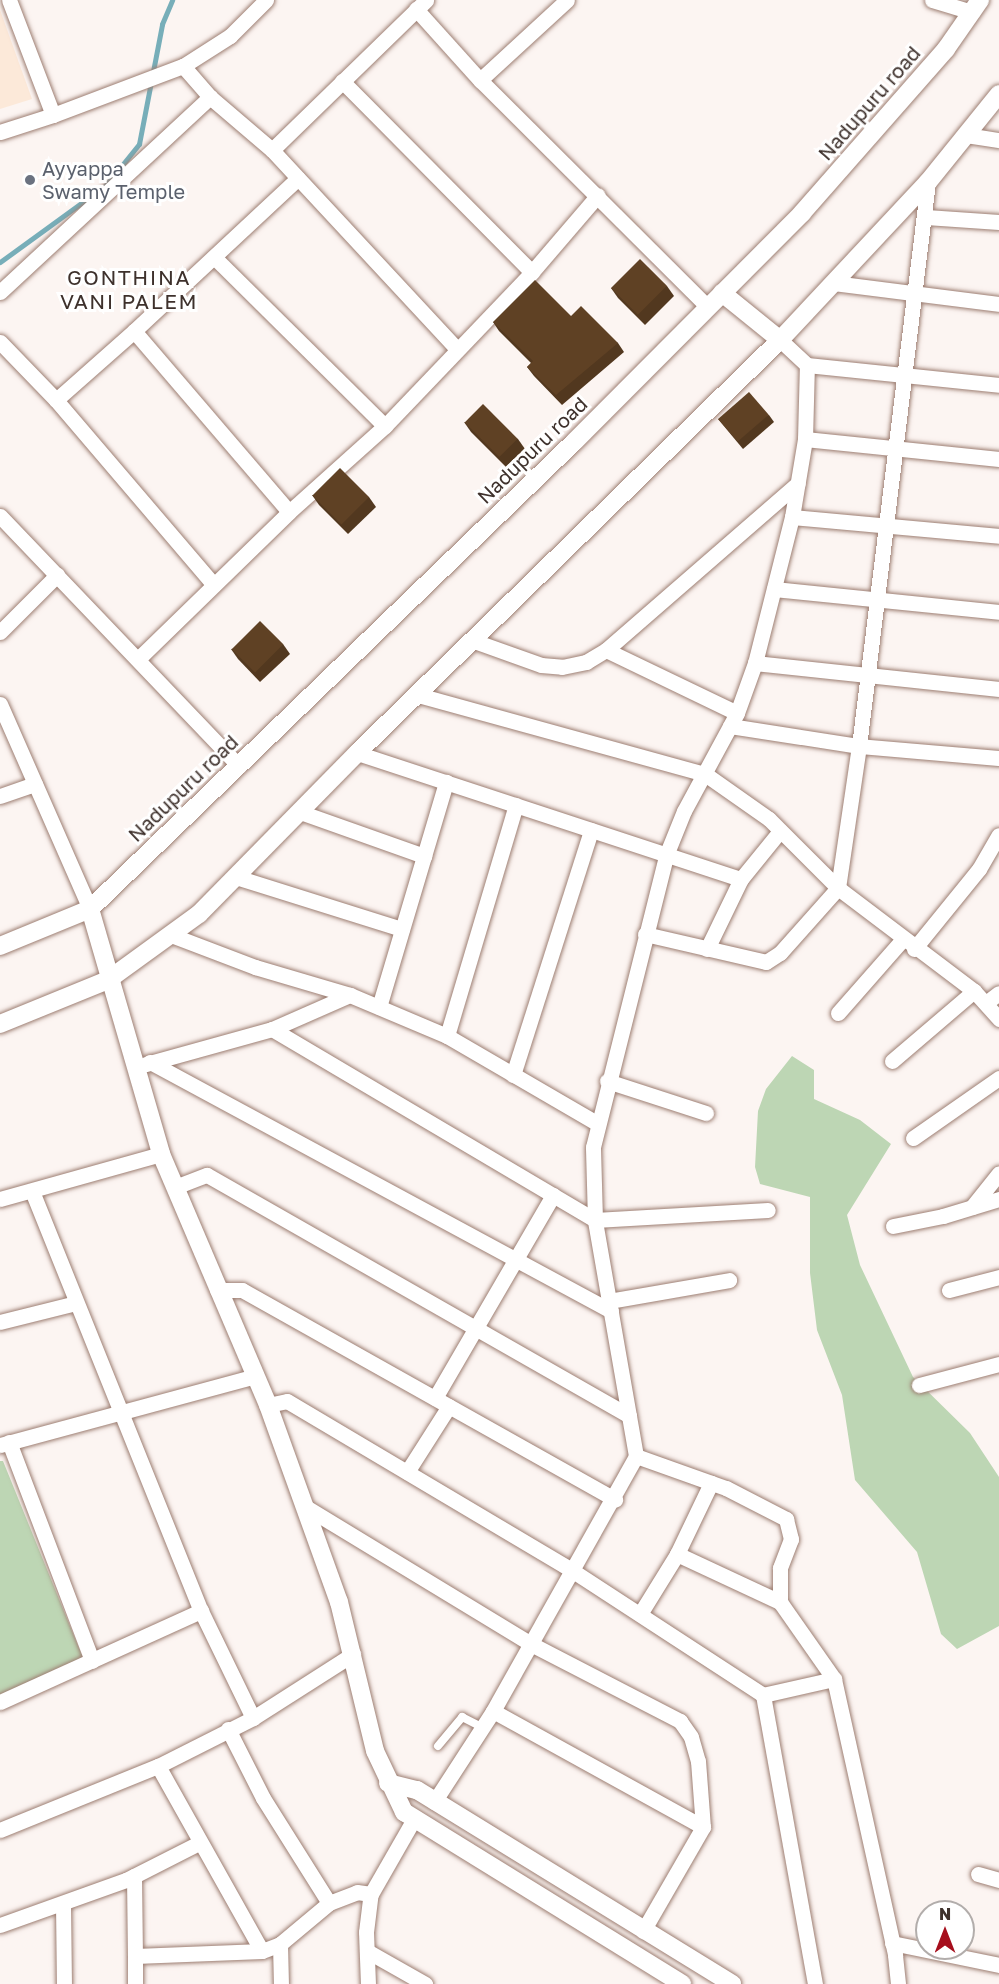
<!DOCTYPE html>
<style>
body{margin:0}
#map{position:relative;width:999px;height:1984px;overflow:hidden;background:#fcf5f2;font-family:"Golos Text",sans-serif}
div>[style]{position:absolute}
.education>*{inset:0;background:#fce9d9}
.green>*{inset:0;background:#bdd6b4}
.stream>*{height:5px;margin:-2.5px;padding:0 2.5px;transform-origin:2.5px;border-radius:2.5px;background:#77aeb9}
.roads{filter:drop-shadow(0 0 2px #9d7e72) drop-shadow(0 0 2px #9d7e72)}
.service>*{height:8px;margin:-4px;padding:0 4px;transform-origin:4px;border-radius:4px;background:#fff}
.minor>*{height:15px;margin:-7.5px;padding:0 7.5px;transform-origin:7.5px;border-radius:7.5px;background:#fff}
.tertiary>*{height:18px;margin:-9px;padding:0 9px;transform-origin:9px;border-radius:9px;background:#fff}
.wall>*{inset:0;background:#52381f}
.building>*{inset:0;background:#5f4124;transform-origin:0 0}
.dots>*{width:16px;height:16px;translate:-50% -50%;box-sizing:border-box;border:3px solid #fff;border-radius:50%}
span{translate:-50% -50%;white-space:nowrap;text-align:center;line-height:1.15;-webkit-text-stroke:6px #fff;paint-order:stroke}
.street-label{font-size:20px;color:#3e312c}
.worship-label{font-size:20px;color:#5b616d}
.left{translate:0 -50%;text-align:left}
.neighbourhood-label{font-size:21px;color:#3e312c;letter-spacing:1.5px}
.north{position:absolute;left:915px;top:1900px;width:60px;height:60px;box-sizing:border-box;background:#fff;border:2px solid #b2adab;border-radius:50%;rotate:0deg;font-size:16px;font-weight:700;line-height:24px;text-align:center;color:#3e312c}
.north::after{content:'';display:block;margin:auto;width:21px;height:27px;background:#a60e1c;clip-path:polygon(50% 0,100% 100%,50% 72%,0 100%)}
</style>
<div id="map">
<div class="education">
<div style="clip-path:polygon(0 10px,32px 99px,0 109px)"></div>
</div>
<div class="green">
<div style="clip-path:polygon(792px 1056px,814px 1070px,814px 1099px,860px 1120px,891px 1144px,847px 1215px,860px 1265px,913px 1377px,970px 1433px,999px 1477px,999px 1626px,957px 1649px,941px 1634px,917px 1552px,855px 1480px,842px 1395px,817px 1330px,810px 1273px,810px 1197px,760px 1184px,755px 1167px,758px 1111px,766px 1089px)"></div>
<div style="clip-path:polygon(0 1461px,3px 1461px,83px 1658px,0 1699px)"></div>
</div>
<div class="stream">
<div style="left:0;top:262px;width:131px;rotate:-36deg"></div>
<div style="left:106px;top:185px;width:53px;rotate:-51.2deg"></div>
<div style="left:139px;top:144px;width:122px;rotate:-79.1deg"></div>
<div style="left:162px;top:24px;width:26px;rotate:-67deg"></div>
</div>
<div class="roads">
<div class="service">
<div style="left:438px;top:1746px;width:38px;rotate:-50deg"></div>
<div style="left:462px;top:1717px;width:22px;rotate:27deg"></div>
</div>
<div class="minor">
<div style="left:932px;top:0;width:42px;rotate:16.7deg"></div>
<div style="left:416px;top:9px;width:96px;rotate:48deg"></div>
<div style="left:480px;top:80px;width:322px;rotate:44.9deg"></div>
<div style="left:183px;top:66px;width:41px;rotate:48.9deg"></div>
<div style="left:210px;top:97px;width:82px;rotate:40.5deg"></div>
<div style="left:272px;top:150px;width:272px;rotate:47.1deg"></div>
<div style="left:480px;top:80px;width:118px;rotate:-42.6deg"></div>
<div style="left:342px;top:81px;width:269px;rotate:45.2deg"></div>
<div style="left:53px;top:115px;width:139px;rotate:-20.7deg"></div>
<div style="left:183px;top:66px;width:56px;rotate:-32.6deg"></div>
<div style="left:230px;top:36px;width:51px;rotate:-45deg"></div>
<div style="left:0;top:132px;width:56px;rotate:-17.8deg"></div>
<div style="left:53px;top:115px;width:123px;rotate:-110.9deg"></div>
<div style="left:966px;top:135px;width:33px;rotate:9deg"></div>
<div style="left:272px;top:150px;width:215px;rotate:-44.2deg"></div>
<div style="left:926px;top:217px;width:73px;rotate:3.9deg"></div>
<div style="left:214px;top:257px;width:240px;rotate:44.7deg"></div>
<div style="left:833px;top:283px;width:167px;rotate:7.2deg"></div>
<div style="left:0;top:292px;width:287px;rotate:-42.9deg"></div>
<div style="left:134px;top:331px;width:224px;rotate:-43deg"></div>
<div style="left:0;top:342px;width:81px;rotate:46deg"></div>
<div style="left:56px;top:400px;width:104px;rotate:-41.5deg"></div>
<div style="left:134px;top:331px;width:238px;rotate:49.4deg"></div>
<div style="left:807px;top:365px;width:193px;rotate:5.9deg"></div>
<div style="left:56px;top:400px;width:243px;rotate:49.5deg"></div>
<div style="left:805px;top:439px;width:195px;rotate:5.9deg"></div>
<div style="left:0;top:516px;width:346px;rotate:46.3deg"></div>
<div style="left:792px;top:517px;width:208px;rotate:5.2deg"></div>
<div style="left:774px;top:589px;width:226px;rotate:5.8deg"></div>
<div style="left:0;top:632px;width:81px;rotate:-45deg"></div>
<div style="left:474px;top:641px;width:71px;rotate:19.7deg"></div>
<div style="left:541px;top:665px;width:21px;rotate:5deg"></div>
<div style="left:562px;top:667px;width:25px;rotate:-12deg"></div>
<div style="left:586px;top:662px;width:23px;rotate:-31deg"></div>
<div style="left:606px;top:650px;width:254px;rotate:-41deg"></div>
<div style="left:606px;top:650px;width:145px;rotate:25.7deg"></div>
<div style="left:138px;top:659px;width:211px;rotate:-44.2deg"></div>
<div style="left:289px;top:512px;width:129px;rotate:-41.9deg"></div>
<div style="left:385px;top:426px;width:213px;rotate:-46.3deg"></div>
<div style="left:532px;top:272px;width:101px;rotate:-49.4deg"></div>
<div style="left:755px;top:663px;width:245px;rotate:6.1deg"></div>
<div style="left:418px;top:695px;width:298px;rotate:15.4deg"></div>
<div style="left:705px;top:774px;width:78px;rotate:35.1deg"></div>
<div style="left:769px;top:819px;width:98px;rotate:45deg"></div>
<div style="left:838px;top:888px;width:171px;rotate:37.1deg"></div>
<div style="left:974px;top:991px;width:38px;rotate:48deg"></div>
<div style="left:0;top:704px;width:224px;rotate:66.3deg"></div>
<div style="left:730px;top:726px;width:131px;rotate:8.8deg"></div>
<div style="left:859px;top:746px;width:141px;rotate:4.9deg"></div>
<div style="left:357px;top:753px;width:404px;rotate:18.2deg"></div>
<div style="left:0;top:796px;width:37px;rotate:-19deg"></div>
<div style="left:300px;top:812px;width:132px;rotate:19.5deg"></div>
<div style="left:236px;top:877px;width:174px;rotate:17.4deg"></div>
<div style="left:645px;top:934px;width:124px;rotate:13deg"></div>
<div style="left:766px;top:962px;width:17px;rotate:-33deg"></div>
<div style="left:780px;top:953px;width:87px;rotate:-48.3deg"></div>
<div style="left:838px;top:888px;width:144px;rotate:-81.6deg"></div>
<div style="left:859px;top:746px;width:568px;rotate:-83.03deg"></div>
<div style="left:171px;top:935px;width:90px;rotate:20.9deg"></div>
<div style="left:255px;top:967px;width:99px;rotate:16.4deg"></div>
<div style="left:350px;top:995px;width:105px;rotate:22.9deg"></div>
<div style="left:447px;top:1036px;width:175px;rotate:30.2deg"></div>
<div style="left:707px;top:949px;width:78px;rotate:-64.1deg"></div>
<div style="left:741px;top:879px;width:62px;rotate:-50.9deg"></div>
<div style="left:914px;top:949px;width:103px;rotate:-50.9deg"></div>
<div style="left:979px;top:869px;width:39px;rotate:-60deg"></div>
<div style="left:986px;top:1003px;width:16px;rotate:-38deg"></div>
<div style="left:379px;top:1007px;width:235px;rotate:-73.4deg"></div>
<div style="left:838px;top:1013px;width:98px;rotate:-48.7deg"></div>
<div style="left:272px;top:1029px;width:375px;rotate:30.6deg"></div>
<div style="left:595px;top:1220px;width:173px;rotate:-3.3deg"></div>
<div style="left:447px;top:1036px;width:241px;rotate:-73.4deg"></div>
<div style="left:892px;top:1061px;width:108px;rotate:-40.5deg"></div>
<div style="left:150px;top:1062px;width:524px;rotate:28.37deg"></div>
<div style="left:146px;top:1064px;width:131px;rotate:-15.5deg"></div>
<div style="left:272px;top:1029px;width:85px;rotate:-23.6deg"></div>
<div style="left:513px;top:1075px;width:257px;rotate:-72.3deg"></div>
<div style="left:607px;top:1081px;width:104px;rotate:17.9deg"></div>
<div style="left:913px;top:1138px;width:105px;rotate:-34.9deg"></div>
<div style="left:175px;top:1187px;width:34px;rotate:-21deg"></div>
<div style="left:207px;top:1175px;width:486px;rotate:29.7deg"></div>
<div style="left:32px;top:1191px;width:453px;rotate:68.1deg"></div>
<div style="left:201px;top:1611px;width:119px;rotate:64.1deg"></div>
<div style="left:0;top:1199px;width:167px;rotate:-15.6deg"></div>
<div style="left:972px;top:1207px;width:43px;rotate:-51.5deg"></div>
<div style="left:893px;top:1226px;width:51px;rotate:-11.3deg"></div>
<div style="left:943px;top:1216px;width:59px;rotate:-16.9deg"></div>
<div style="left:217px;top:1290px;width:25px"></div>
<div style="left:242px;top:1290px;width:428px;rotate:29.3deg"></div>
<div style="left:949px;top:1290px;width:52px;rotate:-14.6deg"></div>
<div style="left:609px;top:1301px;width:122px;rotate:-9.9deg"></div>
<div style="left:0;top:1322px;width:78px;rotate:-14deg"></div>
<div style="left:919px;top:1385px;width:83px;rotate:-14.7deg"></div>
<div style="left:435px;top:1398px;width:235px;rotate:-59.8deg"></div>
<div style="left:268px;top:1405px;width:19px;rotate:-12deg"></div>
<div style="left:287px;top:1401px;width:333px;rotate:30.7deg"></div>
<div style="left:573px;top:1571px;width:227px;rotate:33.1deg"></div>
<div style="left:763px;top:1695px;width:294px;rotate:79.8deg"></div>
<div style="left:9px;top:1442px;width:234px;rotate:69.2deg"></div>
<div style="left:0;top:1445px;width:265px;rotate:-15.1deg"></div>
<div style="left:636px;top:1456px;width:96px;rotate:19.6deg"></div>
<div style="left:726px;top:1488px;width:68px;rotate:27.3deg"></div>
<div style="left:786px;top:1519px;width:21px;rotate:76deg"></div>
<div style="left:791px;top:1539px;width:31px;rotate:111deg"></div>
<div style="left:780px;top:1568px;width:34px;rotate:90deg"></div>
<div style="left:780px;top:1602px;width:94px;rotate:55deg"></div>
<div style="left:834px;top:1679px;width:283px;rotate:77.5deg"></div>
<div style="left:895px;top:1955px;width:29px;rotate:84deg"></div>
<div style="left:407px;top:1472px;width:78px;rotate:-57.5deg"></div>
<div style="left:304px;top:1506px;width:266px;rotate:31.3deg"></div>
<div style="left:531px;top:1644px;width:168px;rotate:27.3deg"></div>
<div style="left:680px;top:1721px;width:19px;rotate:55deg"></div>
<div style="left:691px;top:1737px;width:25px;rotate:74deg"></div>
<div style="left:698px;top:1761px;width:66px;rotate:85.7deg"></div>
<div style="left:677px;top:1554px;width:79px;rotate:-64.4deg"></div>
<div style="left:640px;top:1614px;width:70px;rotate:-58.3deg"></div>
<div style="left:677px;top:1554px;width:114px;rotate:25deg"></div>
<div style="left:763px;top:1695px;width:73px;rotate:-12.7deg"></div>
<div style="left:0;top:1702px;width:221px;rotate:-24.4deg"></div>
<div style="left:493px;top:1711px;width:240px;rotate:28.9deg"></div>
<div style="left:703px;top:1827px;width:120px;rotate:120deg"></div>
<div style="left:228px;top:1729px;width:77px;rotate:63.1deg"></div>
<div style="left:263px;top:1798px;width:124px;rotate:57.8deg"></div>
<div style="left:158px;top:1766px;width:212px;rotate:60.7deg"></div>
<div style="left:434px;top:1802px;width:108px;rotate:-57deg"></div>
<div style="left:493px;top:1711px;width:292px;rotate:-60.7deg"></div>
<div style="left:636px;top:1456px;width:240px;rotate:-99.9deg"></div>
<div style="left:595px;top:1220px;width:73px;rotate:-91.6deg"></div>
<div style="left:593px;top:1147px;width:303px;rotate:-75.9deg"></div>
<div style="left:667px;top:853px;width:45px;rotate:-68deg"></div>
<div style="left:684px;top:811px;width:111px;rotate:-61.6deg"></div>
<div style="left:737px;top:713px;width:53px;rotate:-70.2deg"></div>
<div style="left:755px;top:663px;width:151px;rotate:-75.8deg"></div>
<div style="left:792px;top:517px;width:79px;rotate:-80.5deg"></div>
<div style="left:805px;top:439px;width:74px;rotate:-88.5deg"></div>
<div style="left:807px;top:365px;width:37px;rotate:-137deg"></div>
<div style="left:0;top:1830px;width:170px;rotate:-22.1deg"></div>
<div style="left:158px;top:1766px;width:106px;rotate:-26.8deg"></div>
<div style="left:253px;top:1718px;width:119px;rotate:-32.6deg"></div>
<div style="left:978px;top:1874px;width:22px;rotate:16deg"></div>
<div style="left:134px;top:1876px;width:80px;rotate:89.3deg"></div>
<div style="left:63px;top:1904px;width:80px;rotate:89.3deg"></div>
<div style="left:0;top:1925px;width:134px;rotate:-19.7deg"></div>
<div style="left:126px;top:1880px;width:82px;rotate:-26.9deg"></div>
<div style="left:892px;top:1943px;width:109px;rotate:11.6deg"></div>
<div style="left:280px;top:1944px;width:40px;rotate:88.6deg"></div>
<div style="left:367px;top:1951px;width:67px;rotate:29.6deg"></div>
<div style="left:135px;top:1984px;width:28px;rotate:-90deg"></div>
<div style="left:135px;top:1956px;width:127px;rotate:-2.3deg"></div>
<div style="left:262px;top:1951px;width:19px;rotate:-21deg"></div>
<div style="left:280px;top:1944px;width:64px;rotate:-39.9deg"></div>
<div style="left:329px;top:1903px;width:30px;rotate:-21deg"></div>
<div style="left:357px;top:1892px;width:14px;rotate:8deg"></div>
<div style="left:368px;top:1984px;width:52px;rotate:-92.2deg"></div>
<div style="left:366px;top:1932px;width:38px;rotate:-83deg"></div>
<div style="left:371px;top:1894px;width:86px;rotate:-60.2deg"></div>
</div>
<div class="tertiary">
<div style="left:722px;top:293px;width:75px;rotate:39deg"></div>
<div style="left:90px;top:909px;width:255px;rotate:73.8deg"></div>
<div style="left:161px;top:1154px;width:273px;rotate:66.9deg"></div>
<div style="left:268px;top:1405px;width:209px;rotate:70.2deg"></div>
<div style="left:339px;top:1602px;width:153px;rotate:76.4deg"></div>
<div style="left:375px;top:1751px;width:68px;rotate:64.6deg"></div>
<div style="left:404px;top:1812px;width:327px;rotate:31.7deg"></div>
<div style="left:0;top:946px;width:97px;rotate:-22.3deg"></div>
<div style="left:90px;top:909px;width:674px;rotate:-43.98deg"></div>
<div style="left:575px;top:441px;width:322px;rotate:-45.1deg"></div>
<div style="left:802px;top:213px;width:218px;rotate:-48.7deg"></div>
<div style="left:946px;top:49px;width:60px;rotate:-55.2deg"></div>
<div style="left:0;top:1024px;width:117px;rotate:-22.2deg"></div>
<div style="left:108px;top:980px;width:112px;rotate:-36deg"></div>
<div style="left:199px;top:914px;width:226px;rotate:-45.5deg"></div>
<div style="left:357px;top:753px;width:591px;rotate:-44.31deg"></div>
<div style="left:780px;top:340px;width:216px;rotate:-46.9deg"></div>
<div style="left:928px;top:182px;width:113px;rotate:-51.1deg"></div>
<div style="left:388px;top:1783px;width:30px;rotate:14deg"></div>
<div style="left:417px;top:1790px;width:370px;rotate:31.6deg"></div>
</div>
</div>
<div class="wall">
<div style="clip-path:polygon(667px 286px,674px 296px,645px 325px,618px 298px,611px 288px)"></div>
<div style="clip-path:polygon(571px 316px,618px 343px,624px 352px,562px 405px,534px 376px,527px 367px,531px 363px,499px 331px,493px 322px)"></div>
<div style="clip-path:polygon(769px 415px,774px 422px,743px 449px,718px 419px)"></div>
<div style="clip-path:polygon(464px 422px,518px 439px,525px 449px,506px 467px,471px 432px)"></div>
<div style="clip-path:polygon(312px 495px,369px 497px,376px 507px,348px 534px,319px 505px)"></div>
<div style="clip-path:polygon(283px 644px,290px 654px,260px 682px,238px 659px,231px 649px)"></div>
</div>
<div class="building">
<div style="left:640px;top:259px;width:38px;height:41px;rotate:45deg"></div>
<div style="clip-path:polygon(535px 280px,571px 316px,581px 306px,618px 343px,556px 395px,527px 367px,533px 361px,493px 322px)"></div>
<div style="left:749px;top:392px;width:30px;height:41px;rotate:49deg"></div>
<div style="left:483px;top:404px;width:49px;height:26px;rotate:45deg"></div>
<div style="left:340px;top:468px;width:41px;height:39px;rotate:45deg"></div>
<div style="left:260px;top:621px;width:33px;height:40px;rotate:45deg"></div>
</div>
<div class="dots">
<div style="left:30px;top:180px;background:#6b7280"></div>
</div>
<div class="street-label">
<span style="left:869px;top:103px;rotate:-49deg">Nadupuru road</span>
<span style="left:532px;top:450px;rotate:-44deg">Nadupuru road</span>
<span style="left:183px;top:788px;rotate:-44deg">Nadupuru road</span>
</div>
<div class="worship-label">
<span class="left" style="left:42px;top:180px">Ayyappa<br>Swamy Temple</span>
</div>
<div class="neighbourhood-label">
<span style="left:129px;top:289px">GONTHINA<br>VANI PALEM</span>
</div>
<div class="north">N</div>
</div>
